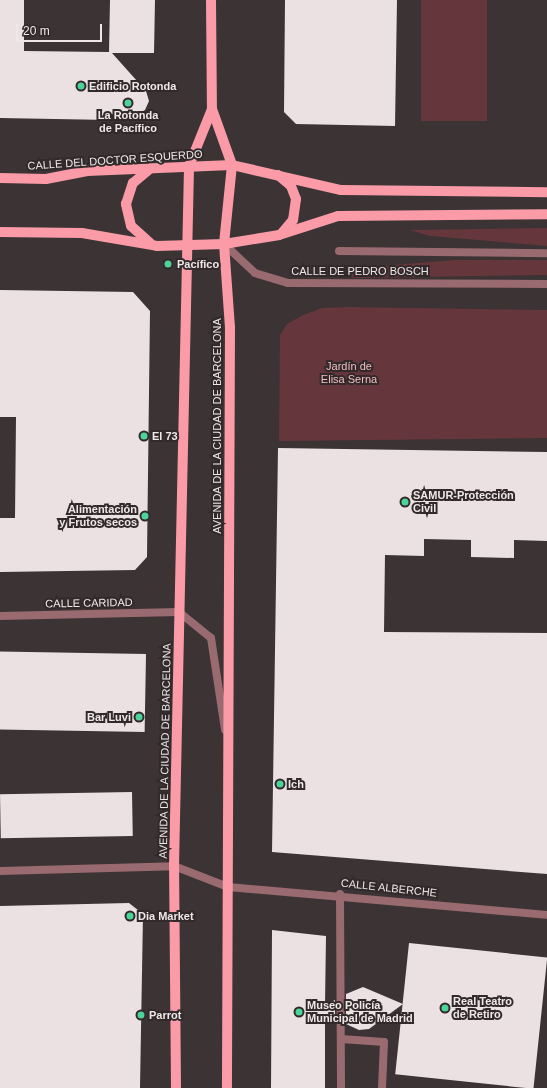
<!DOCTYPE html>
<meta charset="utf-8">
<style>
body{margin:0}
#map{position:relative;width:547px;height:1088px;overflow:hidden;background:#3b3334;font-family:Arial,sans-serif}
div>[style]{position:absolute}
.green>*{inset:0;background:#65363c;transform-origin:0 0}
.building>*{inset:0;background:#ebe1e2;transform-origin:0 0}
.pedestrian>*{height:8px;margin:-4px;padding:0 4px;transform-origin:4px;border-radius:4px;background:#996a6f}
.minor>*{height:8px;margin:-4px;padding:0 4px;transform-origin:4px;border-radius:4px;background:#996a6f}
.primary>*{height:10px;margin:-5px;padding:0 5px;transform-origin:5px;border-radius:5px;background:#fb9ba8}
.dots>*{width:11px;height:11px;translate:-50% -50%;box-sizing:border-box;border:2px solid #31292a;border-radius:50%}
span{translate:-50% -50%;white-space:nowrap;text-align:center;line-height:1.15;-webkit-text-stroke:4px #31292a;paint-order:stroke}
.poi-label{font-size:11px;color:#eee8e9;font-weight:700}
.left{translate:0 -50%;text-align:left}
.right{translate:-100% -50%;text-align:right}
.street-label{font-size:11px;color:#eee8e9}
.park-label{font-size:11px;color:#f5bec3}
.scale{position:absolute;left:16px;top:24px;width:86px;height:18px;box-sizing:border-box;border:2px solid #eee8e9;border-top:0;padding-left:5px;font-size:12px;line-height:14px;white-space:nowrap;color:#eee8e9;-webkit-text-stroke:3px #31292a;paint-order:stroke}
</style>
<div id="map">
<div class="green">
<div style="left:421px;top:0;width:66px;height:121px"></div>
<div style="clip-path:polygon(547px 228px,547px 246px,430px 236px,410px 230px)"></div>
<div style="clip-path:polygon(454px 260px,547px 260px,547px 275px,353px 278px,347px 273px,357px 268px)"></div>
<div style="clip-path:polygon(348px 307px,547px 310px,547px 438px,279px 441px,280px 335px,287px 324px,303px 315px,322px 308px)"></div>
</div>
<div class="building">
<div style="clip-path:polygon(0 0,24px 0,24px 51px,109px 52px,110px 0,155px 0,154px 53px,112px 53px,146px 91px,149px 101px,145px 110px,136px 115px,110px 114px,110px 120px,0 118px)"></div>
<div style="clip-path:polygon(285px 0,397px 0,395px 126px,296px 124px,284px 112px)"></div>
<div style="clip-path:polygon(0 290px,133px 292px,150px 311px,147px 557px,135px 570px,0 572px,0 518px,15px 518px,16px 417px,0 417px)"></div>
<div style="clip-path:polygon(278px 448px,547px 452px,547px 541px,514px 540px,514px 558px,471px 557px,471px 540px,424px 539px,424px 556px,385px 555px,384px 632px,547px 633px,547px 874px,272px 852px)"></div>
<div style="left:146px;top:654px;width:78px;height:146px;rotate:91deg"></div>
<div style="left:132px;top:792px;width:44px;height:132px;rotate:89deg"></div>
<div style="clip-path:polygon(129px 903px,143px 914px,140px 1088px,0 1088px,0 906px)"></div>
<div style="clip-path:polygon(272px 930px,326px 936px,325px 1005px,335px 1000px,335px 1019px,325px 1014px,325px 1088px,271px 1088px)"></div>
<div style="left:409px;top:943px;width:139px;height:132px;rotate:6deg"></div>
<div style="clip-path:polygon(363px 987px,403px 1004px,369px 1029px,359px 1030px,346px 1024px,346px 994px)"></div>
</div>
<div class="pedestrian">
<div style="left:339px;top:251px;width:208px;rotate:0.6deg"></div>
<div style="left:340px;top:894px;width:194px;rotate:89.7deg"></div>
<div style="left:341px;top:1039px;width:43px;rotate:4deg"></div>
<div style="left:384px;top:1042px;width:46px;rotate:92.5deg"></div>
</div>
<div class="minor">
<div style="left:224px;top:244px;width:42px;rotate:43.1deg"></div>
<div style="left:255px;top:273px;width:34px;rotate:17deg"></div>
<div style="left:288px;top:283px;width:259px;rotate:0.2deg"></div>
<div style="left:0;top:616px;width:179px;rotate:-1.3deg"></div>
<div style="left:179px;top:612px;width:41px;rotate:39.1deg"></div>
<div style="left:211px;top:638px;width:93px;rotate:81.3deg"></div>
<div style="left:0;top:871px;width:174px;rotate:-1.6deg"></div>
<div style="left:174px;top:866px;width:58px;rotate:21.3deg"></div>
<div style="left:228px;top:887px;width:320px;rotate:5deg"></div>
</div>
<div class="primary">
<div style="left:211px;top:0;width:109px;rotate:89.5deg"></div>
<div style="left:212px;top:109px;width:59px;rotate:70.3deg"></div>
<div style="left:232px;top:165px;width:79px;rotate:95.8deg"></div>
<div style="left:224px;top:244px;width:84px;rotate:85.9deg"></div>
<div style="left:230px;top:328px;width:760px;rotate:90.23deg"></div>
<div style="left:278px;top:175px;width:17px;rotate:40deg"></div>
<div style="left:291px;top:186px;width:14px;rotate:69deg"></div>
<div style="left:296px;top:199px;width:21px;rotate:98deg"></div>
<div style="left:293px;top:220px;width:17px;rotate:130deg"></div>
<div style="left:0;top:178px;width:46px;rotate:1.2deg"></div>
<div style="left:46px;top:179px;width:42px;rotate:-11deg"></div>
<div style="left:87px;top:171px;width:145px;rotate:-2.4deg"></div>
<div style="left:232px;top:165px;width:112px;rotate:12.9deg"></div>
<div style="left:341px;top:190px;width:206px;rotate:0.6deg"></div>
<div style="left:0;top:232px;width:82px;rotate:0.7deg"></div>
<div style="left:82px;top:233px;width:76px;rotate:9.8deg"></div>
<div style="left:157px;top:246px;width:67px;rotate:-1.7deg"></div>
<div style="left:224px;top:244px;width:56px;rotate:-9.3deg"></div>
<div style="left:279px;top:235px;width:62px;rotate:-17.9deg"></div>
<div style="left:338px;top:216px;width:209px;rotate:-0.5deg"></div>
<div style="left:150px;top:243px;width:25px;rotate:-138deg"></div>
<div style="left:131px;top:226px;width:23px;rotate:-103deg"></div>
<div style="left:126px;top:204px;width:22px;rotate:-72deg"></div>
<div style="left:133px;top:183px;width:23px;rotate:-40deg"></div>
<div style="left:176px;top:1088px;width:222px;rotate:-90.5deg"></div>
<div style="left:174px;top:866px;width:700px;rotate:-88.77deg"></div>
<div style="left:189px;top:166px;width:61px;rotate:-68deg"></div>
</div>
<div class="dots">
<div style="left:81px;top:86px;background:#4cd39a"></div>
<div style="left:128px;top:103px;background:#4cd39a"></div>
<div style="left:168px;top:264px;background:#4cd39a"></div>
<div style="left:144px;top:436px;background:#4cd39a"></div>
<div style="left:405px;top:502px;background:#4cd39a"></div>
<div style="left:145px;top:516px;background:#4cd39a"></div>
<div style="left:139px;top:717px;background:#4cd39a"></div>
<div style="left:280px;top:784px;background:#4cd39a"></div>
<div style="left:130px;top:916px;background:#4cd39a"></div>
<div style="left:445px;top:1008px;background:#4cd39a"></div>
<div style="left:299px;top:1012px;background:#4cd39a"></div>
<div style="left:141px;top:1015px;background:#4cd39a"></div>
</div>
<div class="poi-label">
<span class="left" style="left:89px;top:86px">Edificio Rotonda</span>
<span style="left:128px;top:122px">La Rotonda<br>de Pacífico</span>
<span class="left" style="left:177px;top:264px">Pacífico</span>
<span class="left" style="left:152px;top:436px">El 73</span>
<span class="left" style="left:413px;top:502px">SAMUR-Protección<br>Civil</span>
<span class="right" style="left:137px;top:516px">Alimentación<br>y Frutos secos</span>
<span class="right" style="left:131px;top:717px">Bar Luvi</span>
<span class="left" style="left:288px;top:784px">Ich</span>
<span class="left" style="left:138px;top:916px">Dia Market</span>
<span class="left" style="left:453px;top:1008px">Real Teatro<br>de Retiro</span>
<span class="left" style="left:307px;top:1012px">Museo Policía<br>Municipal de Madrid</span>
<span class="left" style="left:149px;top:1015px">Parrot</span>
</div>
<div class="street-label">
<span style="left:115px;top:160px;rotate:-4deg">CALLE DEL DOCTOR ESQUERDO</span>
<span style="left:360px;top:271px">CALLE DE PEDRO BOSCH</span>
<span style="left:217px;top:426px;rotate:-90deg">AVENIDA DE LA CIUDAD DE BARCELONA</span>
<span style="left:89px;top:603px;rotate:-1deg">CALLE CARIDAD</span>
<span style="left:165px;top:751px;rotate:-89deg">AVENIDA DE LA CIUDAD DE BARCELONA</span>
<span style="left:389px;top:888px;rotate:6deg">CALLE ALBERCHE</span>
</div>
<div class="park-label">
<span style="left:349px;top:373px">Jardín de<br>Elisa Serna</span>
</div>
<div class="scale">20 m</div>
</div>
